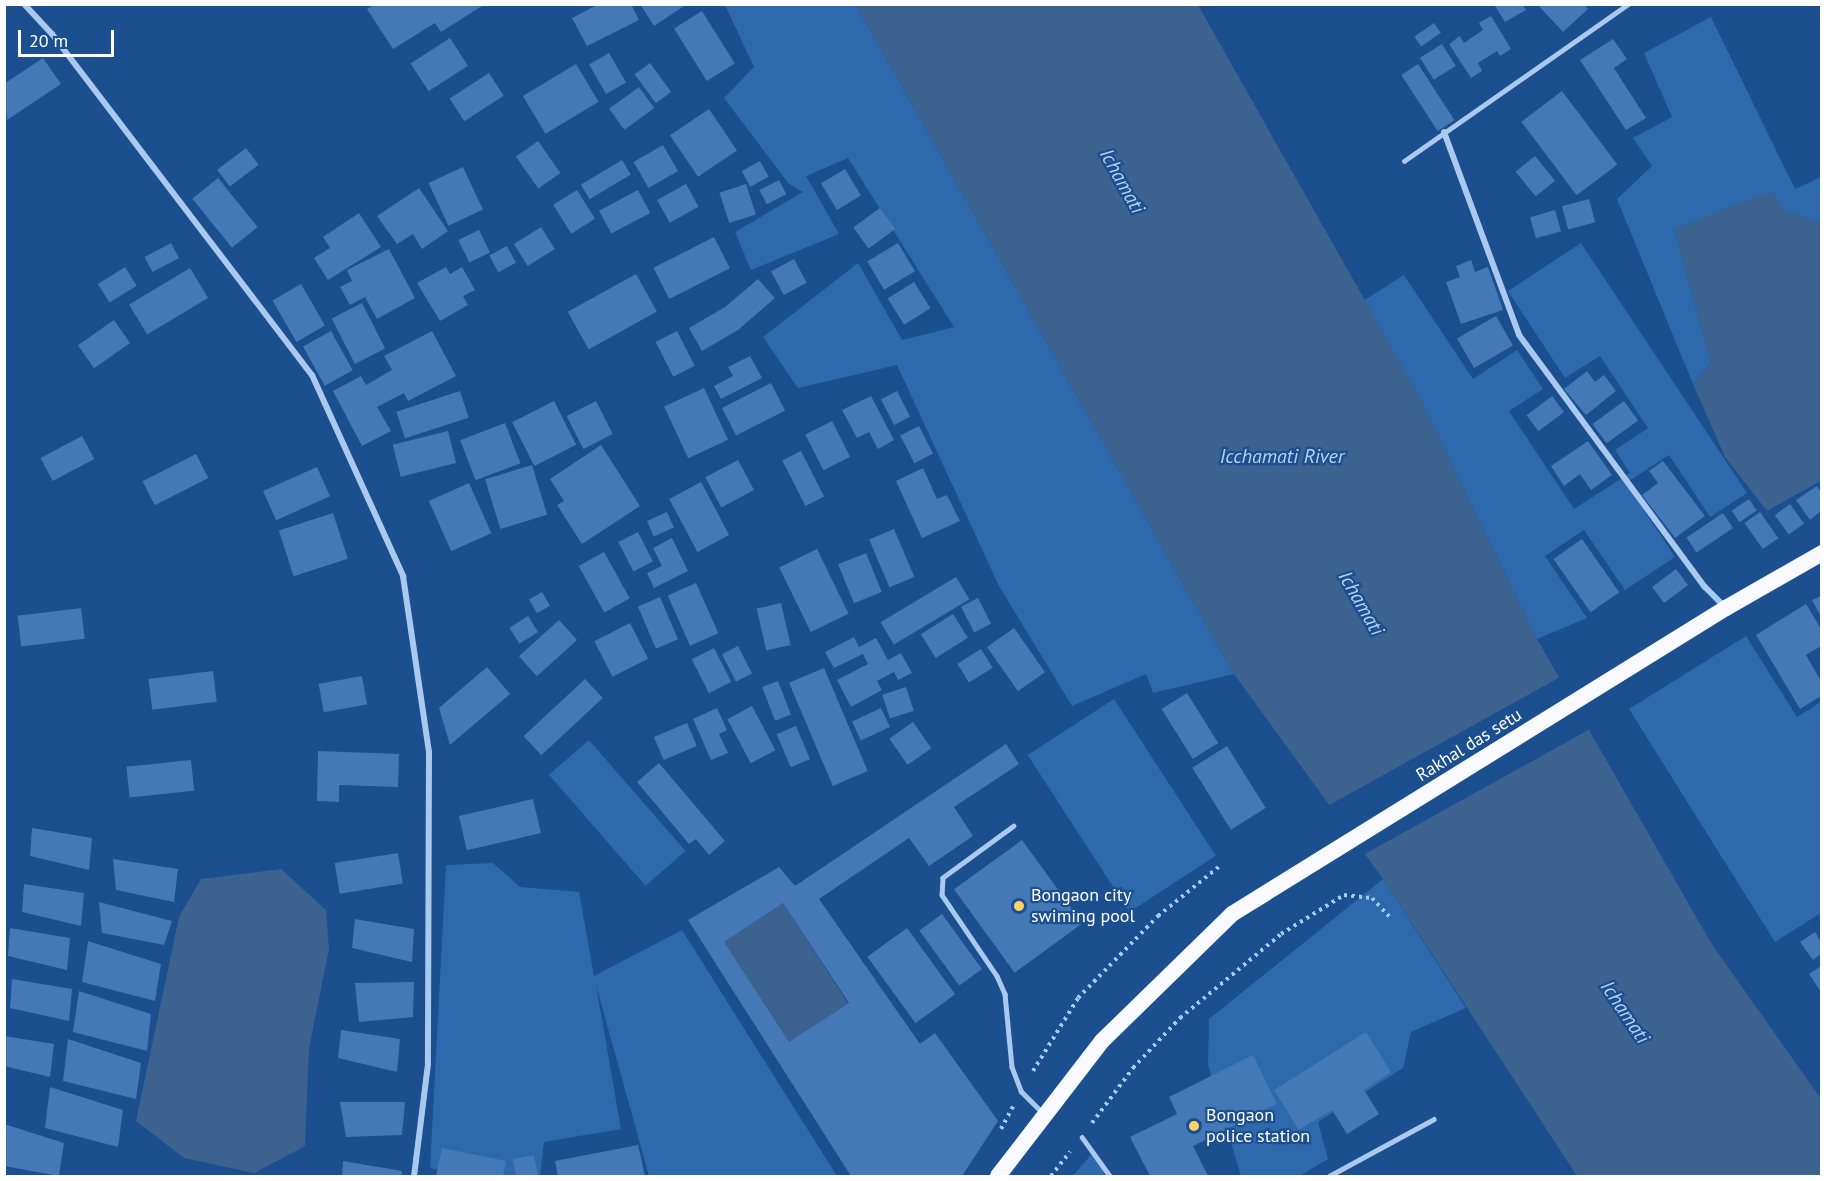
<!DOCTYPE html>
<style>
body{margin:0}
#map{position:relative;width:1826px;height:1181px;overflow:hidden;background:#1b4f8f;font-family:"PT Sans",sans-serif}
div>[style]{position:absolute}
.green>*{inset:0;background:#2e69ad;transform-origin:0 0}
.water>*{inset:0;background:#3c6290;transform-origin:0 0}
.pier>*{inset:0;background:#1b4f8f;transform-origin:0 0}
.building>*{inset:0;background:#4478b7;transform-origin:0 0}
.path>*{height:4px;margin-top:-2px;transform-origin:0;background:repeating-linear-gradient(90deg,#a9c9ee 0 3px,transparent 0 7.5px)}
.service>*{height:4.5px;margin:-2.25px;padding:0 2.25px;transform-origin:2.25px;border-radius:2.25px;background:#a9c9ee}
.minor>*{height:6px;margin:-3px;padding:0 3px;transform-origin:3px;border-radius:3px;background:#a9c9ee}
.trunk>*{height:16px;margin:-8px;padding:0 8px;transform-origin:8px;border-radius:8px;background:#f8faff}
.dots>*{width:16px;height:16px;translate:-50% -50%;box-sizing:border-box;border:3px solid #1b4f8f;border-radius:50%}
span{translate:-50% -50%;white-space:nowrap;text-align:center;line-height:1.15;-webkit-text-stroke:4.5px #1b4f8f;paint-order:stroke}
.street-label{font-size:18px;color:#fff}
.poi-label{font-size:18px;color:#fff}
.left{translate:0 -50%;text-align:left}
.water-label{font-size:20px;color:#b5d3f5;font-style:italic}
.frame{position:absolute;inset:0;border:6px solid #fff;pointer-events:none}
.scale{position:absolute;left:18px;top:30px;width:96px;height:27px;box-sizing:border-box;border:3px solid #fff;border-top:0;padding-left:8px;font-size:18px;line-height:21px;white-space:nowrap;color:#fff;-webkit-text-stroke:4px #1b4f8f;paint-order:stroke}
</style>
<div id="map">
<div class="green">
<div style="clip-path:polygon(725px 5px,856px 5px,1234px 674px,1153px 693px,1146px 674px,1072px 706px,999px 586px,897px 365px,798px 388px,763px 337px,858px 263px,902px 340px,954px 327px,848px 158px,806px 176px,839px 234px,751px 270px,735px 232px,803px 192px,789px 184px,724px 98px,754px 67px)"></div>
<div style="clip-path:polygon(1711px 17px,1795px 189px,1821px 177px,1821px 223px,1783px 210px,1674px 229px,1711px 363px,1693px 384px,1617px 199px,1652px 166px,1633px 138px,1672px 117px,1644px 53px)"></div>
<div style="clip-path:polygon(1581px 243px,1747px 493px,1710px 517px,1669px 455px,1626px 483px,1675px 557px,1625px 590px,1584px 530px,1545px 556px,1587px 618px,1537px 639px,1415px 389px,1363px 301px,1404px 275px,1473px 379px,1517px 350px,1543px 389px,1509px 411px,1574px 509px,1630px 473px,1615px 450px,1648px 428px,1600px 356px,1565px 378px,1508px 291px)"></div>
<div style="clip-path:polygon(1746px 636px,1797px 717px,1821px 702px,1821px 913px,1775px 942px,1629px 709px)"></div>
<div style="left:1114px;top:699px;width:187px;height:103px;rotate:57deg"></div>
<div style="left:589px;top:740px;width:147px;height:53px;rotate:49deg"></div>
<div style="clip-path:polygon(493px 863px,520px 887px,579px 892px,594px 976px,682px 930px,837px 1176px,649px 1176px,596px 985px,621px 1129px,544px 1142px,540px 1176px,468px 1176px,430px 1168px,446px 865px)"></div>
<div style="clip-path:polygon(1383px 879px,1466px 1008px,1411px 1032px,1403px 1068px,1318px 1122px,1328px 1159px,1300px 1176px,1241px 1176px,1208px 1065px,1209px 1019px)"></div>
<div style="clip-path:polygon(1095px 1150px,1105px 1176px,1073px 1176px)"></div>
</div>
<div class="water">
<div style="clip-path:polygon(856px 5px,1198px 5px,1415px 389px,1537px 639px,1711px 943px,1821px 1099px,1821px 1176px,1577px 1176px,1383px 879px,1234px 674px)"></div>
<div style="clip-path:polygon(1772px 191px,1784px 210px,1821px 223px,1822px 480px,1767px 511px,1725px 457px,1693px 384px,1711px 363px,1674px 229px)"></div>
<div style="clip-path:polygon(281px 869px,326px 910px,329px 949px,309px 1048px,305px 1146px,254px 1173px,184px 1158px,136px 1121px,179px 917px,201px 879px)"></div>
<div style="left:783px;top:903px;width:120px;height:71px;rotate:57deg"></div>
</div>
<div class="pier">
<div style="left:1562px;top:676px;width:60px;height:268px;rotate:61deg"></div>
</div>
<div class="building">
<div style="clip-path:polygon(375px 4px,485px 4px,441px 32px,435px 23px,393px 49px,367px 9px)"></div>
<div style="clip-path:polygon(599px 4px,631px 4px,639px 20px,587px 46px,572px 18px)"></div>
<div style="clip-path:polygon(640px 4px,687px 4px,654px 26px)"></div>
<div style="clip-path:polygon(1522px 4px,1526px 10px,1505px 22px,1495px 6px)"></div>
<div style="clip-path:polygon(1537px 4px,1584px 4px,1588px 9px,1563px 32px)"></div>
<div style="left:702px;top:11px;width:62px;height:33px;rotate:58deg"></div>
<div style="clip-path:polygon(1491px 16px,1511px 49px,1500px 56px,1497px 51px,1478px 63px,1482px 71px,1471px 78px,1449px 44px,1460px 36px,1464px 43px,1483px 30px,1479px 23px)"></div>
<div style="left:1434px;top:23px;width:12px;height:24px;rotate:55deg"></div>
<div style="left:450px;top:38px;width:33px;height:47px;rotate:57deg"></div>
<div style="clip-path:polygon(1613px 39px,1627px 59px,1614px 68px,1646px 118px,1626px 130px,1580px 60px)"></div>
<div style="left:1442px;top:44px;width:26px;height:26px;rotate:58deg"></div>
<div style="left:609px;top:53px;width:34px;height:23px;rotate:60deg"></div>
<div style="clip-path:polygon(43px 58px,61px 84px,7px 120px,4px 84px)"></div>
<div style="left:650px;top:63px;width:36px;height:19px;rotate:54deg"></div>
<div style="left:576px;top:64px;width:44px;height:62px;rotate:59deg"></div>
<div style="left:1418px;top:64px;width:67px;height:20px;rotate:57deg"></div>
<div style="left:489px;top:73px;width:27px;height:47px;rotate:57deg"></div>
<div style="left:639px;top:87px;width:26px;height:37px;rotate:54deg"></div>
<div style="left:1562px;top:91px;width:92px;height:51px;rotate:53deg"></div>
<div style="left:709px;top:109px;width:50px;height:47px;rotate:56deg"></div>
<div style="left:538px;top:141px;width:39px;height:27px;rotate:55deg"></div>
<div style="left:663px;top:145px;width:30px;height:34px;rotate:60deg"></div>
<div style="left:246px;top:148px;width:21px;height:36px;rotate:53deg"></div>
<div style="left:1535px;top:156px;width:32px;height:25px;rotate:51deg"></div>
<div style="left:622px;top:160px;width:17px;height:48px;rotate:59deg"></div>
<div style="left:760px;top:161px;width:18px;height:21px;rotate:61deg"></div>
<div style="left:463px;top:167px;width:47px;height:38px;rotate:65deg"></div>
<div style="left:845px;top:169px;width:31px;height:28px;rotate:59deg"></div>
<div style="left:218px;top:178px;width:63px;height:33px;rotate:51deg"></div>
<div style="left:779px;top:180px;width:16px;height:22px;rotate:63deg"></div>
<div style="left:686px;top:184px;width:26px;height:33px;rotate:61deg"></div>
<div style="left:746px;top:184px;width:32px;height:28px;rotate:72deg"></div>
<div style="clip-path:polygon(419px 188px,448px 231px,422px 249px,413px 234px,397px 244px,377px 216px)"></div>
<div style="left:577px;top:190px;width:34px;height:28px;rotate:58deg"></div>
<div style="left:638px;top:190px;width:26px;height:44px;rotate:62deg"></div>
<div style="left:1589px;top:199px;width:24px;height:28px;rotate:75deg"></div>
<div style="left:880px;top:208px;width:26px;height:33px;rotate:54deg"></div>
<div style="left:1555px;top:210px;width:22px;height:26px;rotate:74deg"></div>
<div style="clip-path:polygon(359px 213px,381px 247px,328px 280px,314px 258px,330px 248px,323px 237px)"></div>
<div style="left:541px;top:227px;width:26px;height:32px;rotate:58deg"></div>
<div style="left:479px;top:230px;width:25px;height:23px;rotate:64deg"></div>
<div style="left:714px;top:237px;width:35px;height:68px;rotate:63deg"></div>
<div style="left:171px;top:243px;width:17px;height:30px;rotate:62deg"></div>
<div style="left:898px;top:243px;width:33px;height:36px;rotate:59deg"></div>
<div style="left:507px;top:246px;width:19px;height:20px;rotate:62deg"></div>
<div style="clip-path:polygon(389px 249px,415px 298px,377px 319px,365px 297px,350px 305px,340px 287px,352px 281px,347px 270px)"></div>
<div style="left:794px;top:259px;width:27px;height:26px;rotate:62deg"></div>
<div style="clip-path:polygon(1471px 260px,1475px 272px,1488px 267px,1503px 310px,1461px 324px,1446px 282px,1460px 277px,1456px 266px)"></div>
<div style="left:125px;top:267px;width:22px;height:32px;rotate:58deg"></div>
<div style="clip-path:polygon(446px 267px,450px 274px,462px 267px,475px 290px,463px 296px,468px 305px,440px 321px,417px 283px)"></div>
<div style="left:190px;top:268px;width:35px;height:71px;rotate:59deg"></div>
<div style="left:636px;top:274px;width:43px;height:78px;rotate:61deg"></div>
<div style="clip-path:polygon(758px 279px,775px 298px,738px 330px,702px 351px,689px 328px,725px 307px)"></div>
<div style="left:914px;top:282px;width:31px;height:31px;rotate:58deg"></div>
<div style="left:301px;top:284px;width:48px;height:33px;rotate:60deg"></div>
<div style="left:362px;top:303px;width:51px;height:34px;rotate:63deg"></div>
<div style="left:1496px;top:316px;width:34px;height:45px;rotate:60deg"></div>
<div style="left:114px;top:320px;width:28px;height:44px;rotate:55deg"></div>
<div style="left:331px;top:331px;width:45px;height:32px;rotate:61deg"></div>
<div style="clip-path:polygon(432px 331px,456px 376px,408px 401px,404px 393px,377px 407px,391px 431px,362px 446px,333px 391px,361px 376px,366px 385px,392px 370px,384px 356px)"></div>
<div style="left:677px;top:331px;width:39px;height:24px;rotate:63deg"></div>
<div style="clip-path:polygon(750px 356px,762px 378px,721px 399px,714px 386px,733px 376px,728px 367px)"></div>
<div style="clip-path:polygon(1587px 371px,1595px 382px,1604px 375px,1616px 391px,1586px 415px,1564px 389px)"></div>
<div style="left:771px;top:383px;width:31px;height:55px;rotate:63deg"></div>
<div style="left:704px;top:388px;width:57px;height:44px;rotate:65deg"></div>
<div style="left:460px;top:391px;width:28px;height:67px;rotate:72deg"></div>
<div style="left:897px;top:391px;width:29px;height:18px;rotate:63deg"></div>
<div style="clip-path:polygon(871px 396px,894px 440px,878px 449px,869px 432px,857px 438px,842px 410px)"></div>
<div style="left:1552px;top:396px;width:20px;height:32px;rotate:53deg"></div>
<div style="left:554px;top:401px;width:49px;height:47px;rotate:63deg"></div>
<div style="left:596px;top:401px;width:37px;height:33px;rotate:63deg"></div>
<div style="left:1624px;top:401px;width:24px;height:39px;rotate:54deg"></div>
<div style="left:832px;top:421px;width:40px;height:30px;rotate:63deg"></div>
<div style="left:505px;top:423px;width:43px;height:48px;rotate:69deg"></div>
<div style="left:919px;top:426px;width:31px;height:21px;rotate:63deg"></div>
<div style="left:448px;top:431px;width:33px;height:57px;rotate:76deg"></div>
<div style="left:82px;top:436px;width:26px;height:47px;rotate:62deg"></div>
<div style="clip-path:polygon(1588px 441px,1612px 475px,1591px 490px,1580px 474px,1564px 486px,1551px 466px)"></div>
<div style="clip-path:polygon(601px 445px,640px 506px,582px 544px,557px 505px,564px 501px,550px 479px)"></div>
<div style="left:801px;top:451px;width:51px;height:21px;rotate:63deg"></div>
<div style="left:196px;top:454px;width:27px;height:60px;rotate:63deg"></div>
<div style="left:738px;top:460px;width:34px;height:37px;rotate:62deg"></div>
<div style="clip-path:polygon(1663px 461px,1705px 516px,1675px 538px,1642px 495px,1658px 483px,1649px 471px)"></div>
<div style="left:532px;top:465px;width:52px;height:49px;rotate:73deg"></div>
<div style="left:317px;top:467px;width:32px;height:59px;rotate:66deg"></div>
<div style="clip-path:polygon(923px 468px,937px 499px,947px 495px,960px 521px,922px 538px,896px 481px)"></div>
<div style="left:701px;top:482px;width:60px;height:36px;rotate:62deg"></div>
<div style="left:469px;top:483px;width:55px;height:44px;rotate:66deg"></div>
<div style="clip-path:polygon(1817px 486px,1821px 492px,1821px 511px,1810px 520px,1796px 500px)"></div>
<div style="left:1749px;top:499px;width:14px;height:21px;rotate:56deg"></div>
<div style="left:1790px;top:504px;width:24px;height:19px;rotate:54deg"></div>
<div style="left:667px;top:512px;width:17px;height:22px;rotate:66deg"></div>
<div style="left:1760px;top:512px;width:32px;height:19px;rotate:55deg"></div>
<div style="left:333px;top:513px;width:48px;height:57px;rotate:72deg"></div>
<div style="left:1723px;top:513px;width:18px;height:44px;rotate:56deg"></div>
<div style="left:894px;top:529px;width:52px;height:27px;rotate:67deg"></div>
<div style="left:638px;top:532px;width:33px;height:22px;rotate:63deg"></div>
<div style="clip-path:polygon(672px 538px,688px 571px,654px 588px,647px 573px,662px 566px,653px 548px)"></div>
<div style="left:1582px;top:539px;width:65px;height:35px;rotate:55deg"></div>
<div style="left:817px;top:549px;width:72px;height:42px;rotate:64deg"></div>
<div style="left:604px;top:552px;width:53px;height:29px;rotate:61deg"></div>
<div style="left:866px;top:553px;width:42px;height:30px;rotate:68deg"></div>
<div style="left:1676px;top:569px;width:20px;height:30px;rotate:53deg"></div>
<div style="left:956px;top:577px;width:26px;height:88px;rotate:59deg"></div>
<div style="left:696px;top:583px;width:55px;height:31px;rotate:66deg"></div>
<div style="left:542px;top:592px;width:16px;height:15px;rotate:60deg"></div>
<div style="clip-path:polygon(1821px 596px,1821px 614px,1820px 615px,1812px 600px)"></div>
<div style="left:660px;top:597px;width:46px;height:24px;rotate:67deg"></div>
<div style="left:978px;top:598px;width:29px;height:19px;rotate:63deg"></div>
<div style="left:781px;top:603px;width:43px;height:25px;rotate:77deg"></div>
<div style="clip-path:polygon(1806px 604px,1821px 629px,1821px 646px,1806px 655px,1821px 681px,1821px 696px,1800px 709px,1756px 635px)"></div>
<div style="left:81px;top:608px;width:31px;height:64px;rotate:83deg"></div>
<div style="left:953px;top:614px;width:28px;height:38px;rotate:58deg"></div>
<div style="left:528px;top:616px;width:19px;height:22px;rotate:58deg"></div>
<div style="left:559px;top:620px;width:27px;height:54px;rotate:48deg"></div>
<div style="left:630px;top:623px;width:40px;height:40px;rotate:63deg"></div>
<div style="left:1014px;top:628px;width:54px;height:33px;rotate:55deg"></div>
<div style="clip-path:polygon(854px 637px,859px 647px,876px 638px,888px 660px,901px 653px,912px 673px,898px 680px,894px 672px,877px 681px,882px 690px,851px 707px,837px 680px,868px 664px,863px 654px,834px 668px,825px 652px)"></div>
<div style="left:738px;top:646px;width:31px;height:18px;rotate:63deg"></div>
<div style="left:714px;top:648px;width:38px;height:25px;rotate:63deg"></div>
<div style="left:981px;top:649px;width:22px;height:28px;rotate:58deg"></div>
<div style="clip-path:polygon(487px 667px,510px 694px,450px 745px,439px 708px)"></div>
<div style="left:824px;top:668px;width:112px;height:38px;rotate:67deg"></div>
<div style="left:213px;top:671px;width:31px;height:65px;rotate:83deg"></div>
<div style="left:362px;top:676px;width:29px;height:44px;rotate:80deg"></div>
<div style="left:585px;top:679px;width:26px;height:84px;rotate:47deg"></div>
<div style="left:778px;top:681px;width:36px;height:17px;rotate:69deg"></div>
<div style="left:906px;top:687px;width:25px;height:25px;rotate:72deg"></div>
<div style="left:1187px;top:693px;width:59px;height:30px;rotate:58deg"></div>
<div style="left:752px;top:706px;width:50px;height:28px;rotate:62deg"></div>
<div style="clip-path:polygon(717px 708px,727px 730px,719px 734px,728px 753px,711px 760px,693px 719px)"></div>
<div style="left:881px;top:708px;width:21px;height:32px;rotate:65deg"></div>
<div style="left:913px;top:722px;width:32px;height:29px;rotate:55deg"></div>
<div style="left:687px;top:723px;width:25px;height:36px;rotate:67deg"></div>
<div style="left:796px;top:726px;width:36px;height:21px;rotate:67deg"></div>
<div style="clip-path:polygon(evenodd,1006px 744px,1019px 764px,954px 807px,973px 836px,929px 866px,909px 838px,819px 899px,920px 1044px,935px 1033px,998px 1121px,962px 1176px,851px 1176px,688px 920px,779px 867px,795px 886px,1006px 744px,783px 903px,849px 1003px,789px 1042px,724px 942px,783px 903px)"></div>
<div style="left:1227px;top:746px;width:73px;height:41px;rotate:58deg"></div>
<div style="clip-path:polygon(318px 751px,399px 754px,398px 787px,339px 785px,339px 802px,317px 801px)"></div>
<div style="left:191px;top:760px;width:31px;height:65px;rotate:84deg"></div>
<div style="clip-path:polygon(659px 763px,725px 841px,709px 855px,696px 839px,689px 844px,637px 782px)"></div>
<div style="left:533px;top:799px;width:35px;height:76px;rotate:77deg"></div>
<div style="clip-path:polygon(32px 828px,92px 838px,89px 870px,30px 856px)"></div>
<div style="left:1022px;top:840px;width:103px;height:84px;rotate:54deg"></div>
<div style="left:398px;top:853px;width:31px;height:64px;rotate:81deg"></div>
<div style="clip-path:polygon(113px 859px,178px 869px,174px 902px,116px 890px)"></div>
<div style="clip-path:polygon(24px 884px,84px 893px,81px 926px,22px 912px)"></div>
<div style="clip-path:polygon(99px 902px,172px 921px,164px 945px,102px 933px)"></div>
<div style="left:942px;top:914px;width:68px;height:28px;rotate:54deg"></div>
<div style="clip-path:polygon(355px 919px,414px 929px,412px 962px,352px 948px)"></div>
<div style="clip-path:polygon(10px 928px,70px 938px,67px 970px,8px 956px)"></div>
<div style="left:907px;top:928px;width:82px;height:49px;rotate:54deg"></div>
<div style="clip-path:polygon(1815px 932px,1821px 942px,1821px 954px,1813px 960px,1800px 942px)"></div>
<div style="clip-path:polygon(88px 941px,161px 964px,155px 1001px,82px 982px)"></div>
<div style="clip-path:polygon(1821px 966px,1821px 992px,1809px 974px)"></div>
<div style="clip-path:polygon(12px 979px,72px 989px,69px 1021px,10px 1008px)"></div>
<div style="clip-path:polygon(414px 982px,413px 1017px,359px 1022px,355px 983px)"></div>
<div style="clip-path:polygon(79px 991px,151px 1014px,147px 1051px,73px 1032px)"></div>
<div style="clip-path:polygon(341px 1030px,400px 1039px,397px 1072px,338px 1058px)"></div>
<div style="clip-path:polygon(1366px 1032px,1391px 1072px,1364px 1090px,1379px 1114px,1347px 1134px,1332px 1110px,1299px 1130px,1274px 1090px)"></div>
<div style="clip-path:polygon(4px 1036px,54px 1044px,50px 1077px,4px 1066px)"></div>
<div style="clip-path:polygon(68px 1039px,141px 1063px,136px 1099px,63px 1081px)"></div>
<div style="clip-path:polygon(1253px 1055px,1277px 1104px,1193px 1146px,1208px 1176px,1150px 1176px,1130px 1137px,1177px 1114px,1169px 1097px)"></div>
<div style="clip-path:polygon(50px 1087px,123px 1110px,118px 1147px,45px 1128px)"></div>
<div style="clip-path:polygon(340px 1102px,405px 1102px,402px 1135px,346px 1137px)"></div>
<div style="clip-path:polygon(4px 1124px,64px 1143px,59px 1176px,4px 1166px)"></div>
<div style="clip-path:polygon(638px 1145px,645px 1176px,558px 1176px,555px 1161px)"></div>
<div style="clip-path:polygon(442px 1148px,506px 1161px,503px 1176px,436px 1176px)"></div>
<div style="clip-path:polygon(534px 1155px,538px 1176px,516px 1176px,513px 1159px)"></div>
<div style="clip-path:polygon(343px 1161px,402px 1171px,402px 1176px,342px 1176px)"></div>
</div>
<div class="path">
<div style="left:1033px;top:1071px;width:86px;rotate:-58.3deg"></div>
<div style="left:1078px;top:998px;width:115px;rotate:-45.7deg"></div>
<div style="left:1158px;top:916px;width:81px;rotate:-39deg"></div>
<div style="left:1092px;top:1123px;width:69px;rotate:-53.3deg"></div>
<div style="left:1133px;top:1068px;width:69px;rotate:-46.8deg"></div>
<div style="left:1180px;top:1018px;width:131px;rotate:-39.7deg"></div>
<div style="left:1281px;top:934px;width:74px;rotate:-31.8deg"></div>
<div style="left:1344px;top:895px;width:28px;rotate:6deg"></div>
<div style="left:1372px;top:898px;width:25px;rotate:47deg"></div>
<div style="left:1001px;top:1129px;width:26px;rotate:-62deg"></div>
<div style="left:1051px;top:1176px;width:31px;rotate:-52deg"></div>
</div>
<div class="service">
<div style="left:1404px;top:161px;width:274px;rotate:-35deg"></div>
<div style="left:1014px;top:826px;width:88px;rotate:143.8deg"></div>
<div style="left:943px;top:878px;width:17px;rotate:93deg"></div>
<div style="left:942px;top:895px;width:98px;rotate:55.8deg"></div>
<div style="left:997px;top:976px;width:20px;rotate:66deg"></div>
<div style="left:1005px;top:994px;width:73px;rotate:84.5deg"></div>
<div style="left:1012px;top:1067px;width:26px;rotate:69deg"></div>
<div style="left:1021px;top:1091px;width:31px;rotate:45deg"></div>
<div style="left:1082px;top:1137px;width:48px;rotate:54.3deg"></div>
<div style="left:1329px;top:1176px;width:119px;rotate:-28.5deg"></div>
</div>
<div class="minor">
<div style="left:24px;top:4px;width:41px;rotate:47deg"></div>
<div style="left:52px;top:34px;width:429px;rotate:52.7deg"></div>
<div style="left:312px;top:375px;width:221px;rotate:65.6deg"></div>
<div style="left:403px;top:576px;width:178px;rotate:81.6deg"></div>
<div style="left:429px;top:752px;width:312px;rotate:90.2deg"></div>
<div style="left:428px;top:1064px;width:113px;rotate:97.1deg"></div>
<div style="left:1444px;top:132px;width:216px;rotate:69.7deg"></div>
<div style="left:1519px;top:335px;width:313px;rotate:53.6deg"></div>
<div style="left:1705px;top:587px;width:28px;rotate:45deg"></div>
</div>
<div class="trunk">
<div style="left:998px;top:1176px;width:170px;rotate:-52.4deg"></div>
<div style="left:1102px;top:1041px;width:182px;rotate:-44.3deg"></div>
<div style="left:1232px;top:914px;width:581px;rotate:-31.78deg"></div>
<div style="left:1726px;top:608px;width:111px;rotate:-29.8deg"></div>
</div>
<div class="dots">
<div style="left:1019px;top:906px;background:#ffd166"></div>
<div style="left:1194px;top:1126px;background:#ffd166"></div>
</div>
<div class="street-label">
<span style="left:1469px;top:745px;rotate:-32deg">Rakhal das setu</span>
</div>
<div class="poi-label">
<span class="left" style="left:1031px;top:906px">Bongaon city<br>swiming pool</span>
<span class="left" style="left:1206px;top:1126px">Bongaon<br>police station</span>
</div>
<div class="water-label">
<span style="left:1122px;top:181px;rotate:61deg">Ichamati</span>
<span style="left:1282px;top:456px">Icchamati River</span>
<span style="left:1361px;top:603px;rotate:60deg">Ichamati</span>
<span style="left:1625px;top:1012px;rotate:56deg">Ichamati</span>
</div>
<div class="frame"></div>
<div class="scale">20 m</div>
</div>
